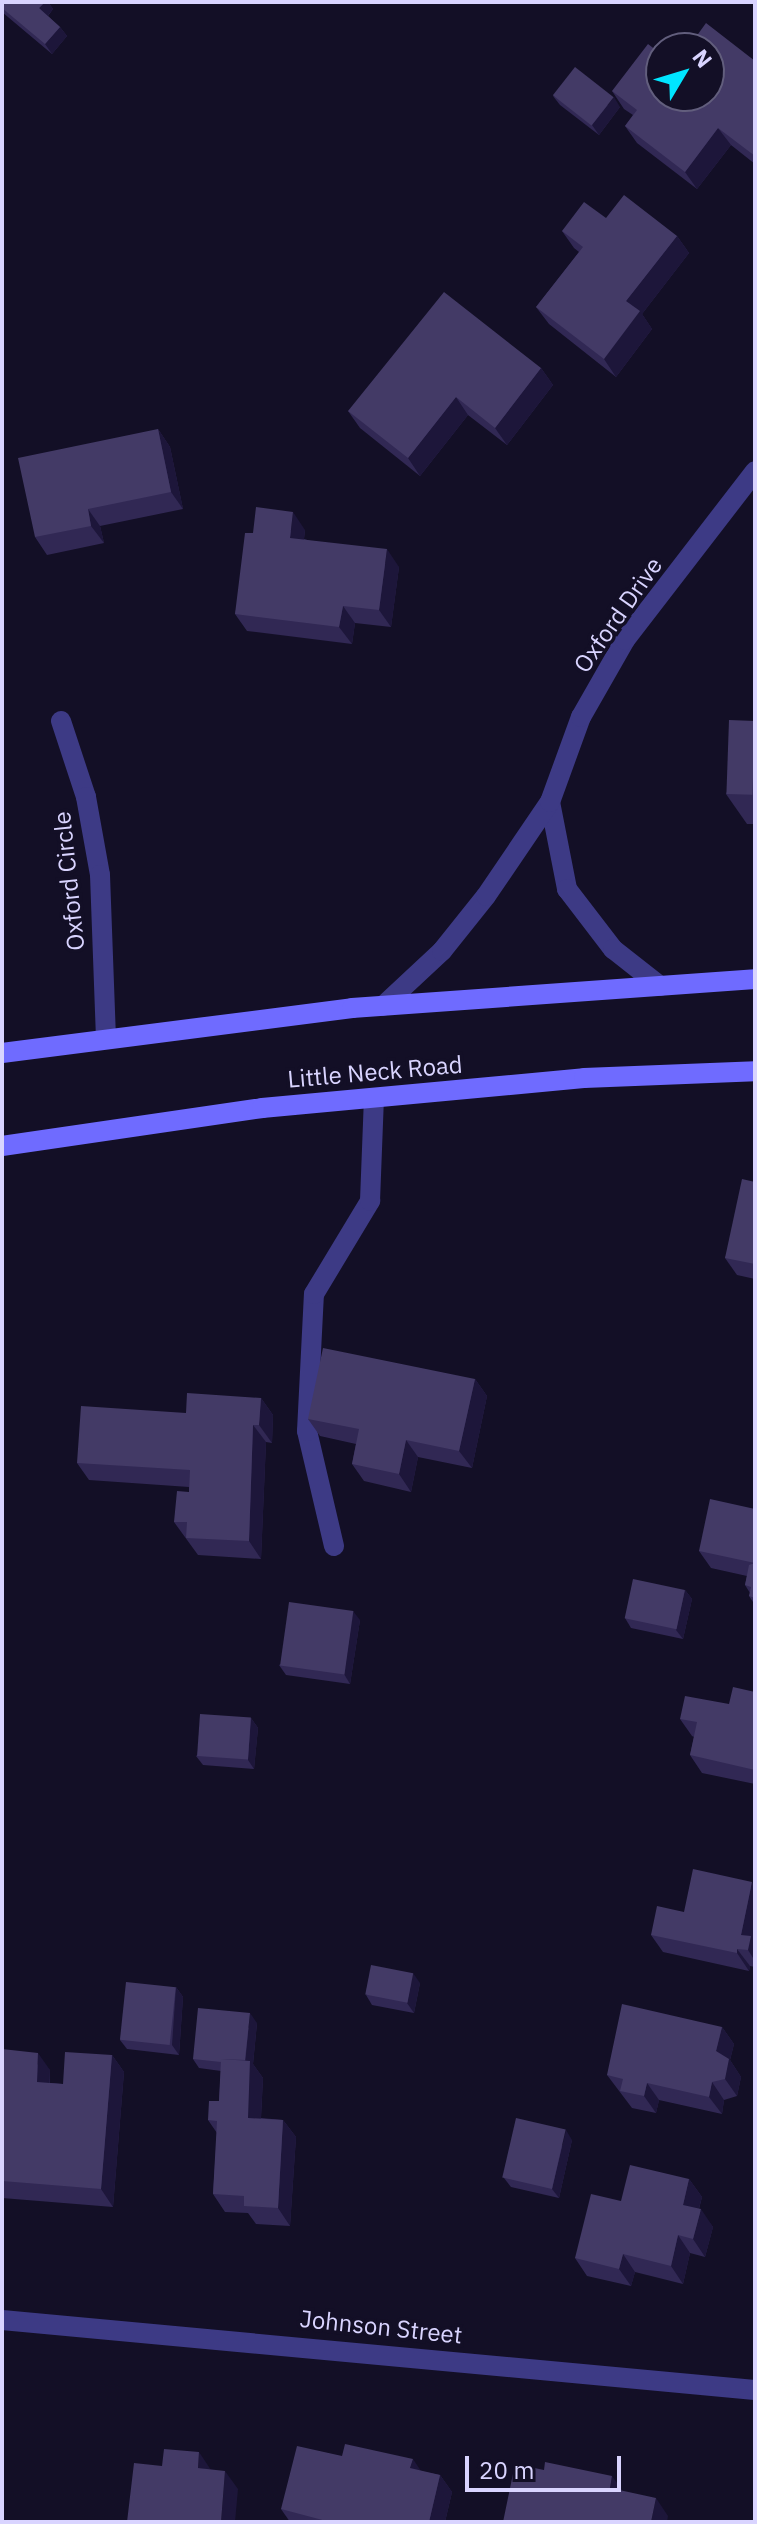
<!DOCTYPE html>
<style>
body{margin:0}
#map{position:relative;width:757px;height:2524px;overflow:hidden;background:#130f26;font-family:"IBM Plex Sans",sans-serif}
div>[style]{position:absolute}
.lane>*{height:20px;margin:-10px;padding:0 10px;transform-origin:10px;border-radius:10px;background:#3d3a85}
.street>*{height:20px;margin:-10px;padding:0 10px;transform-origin:10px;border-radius:10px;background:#3d3a85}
.secondary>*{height:20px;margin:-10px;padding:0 10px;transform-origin:10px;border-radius:10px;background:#6f6bff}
.wall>*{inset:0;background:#312854}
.shaded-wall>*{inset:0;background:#1d163a}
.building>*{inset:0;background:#433a66;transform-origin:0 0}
span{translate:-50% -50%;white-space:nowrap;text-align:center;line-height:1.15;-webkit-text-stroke:7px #130f26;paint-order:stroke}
.street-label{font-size:24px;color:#d9d4ff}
.frame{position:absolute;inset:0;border:4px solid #d9d4ff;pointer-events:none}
.north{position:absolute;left:645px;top:32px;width:80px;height:80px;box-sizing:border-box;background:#130f26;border:2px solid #625e7d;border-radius:50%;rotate:52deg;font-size:22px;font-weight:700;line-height:32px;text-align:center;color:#d9d4ff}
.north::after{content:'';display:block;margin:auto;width:28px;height:36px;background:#00e5ff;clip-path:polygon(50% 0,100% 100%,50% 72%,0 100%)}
.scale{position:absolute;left:465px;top:2456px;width:156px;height:36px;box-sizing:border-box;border:4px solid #d9d4ff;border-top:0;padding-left:10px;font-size:24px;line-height:28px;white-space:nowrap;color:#d9d4ff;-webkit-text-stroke:6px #130f26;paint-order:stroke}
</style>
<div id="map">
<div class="lane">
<div style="left:334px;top:1546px;width:118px;rotate:-103.2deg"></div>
<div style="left:307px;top:1431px;width:137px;rotate:-87.1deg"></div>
<div style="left:314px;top:1294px;width:109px;rotate:-58.9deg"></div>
<div style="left:370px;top:1201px;width:103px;rotate:-87.8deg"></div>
</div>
<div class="street">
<div style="left:61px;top:721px;width:80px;rotate:71.8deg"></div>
<div style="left:86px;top:797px;width:79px;rotate:79.8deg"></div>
<div style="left:100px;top:875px;width:164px;rotate:87.9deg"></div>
<div style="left:550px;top:802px;width:89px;rotate:78.9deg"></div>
<div style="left:567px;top:889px;width:76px;rotate:52.5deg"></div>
<div style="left:613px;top:949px;width:60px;rotate:38.2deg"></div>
<div style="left:383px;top:1006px;width:81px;rotate:-43deg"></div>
<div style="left:442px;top:951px;width:70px;rotate:-51.3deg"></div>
<div style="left:486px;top:896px;width:114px;rotate:-55.8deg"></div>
<div style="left:550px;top:802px;width:90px;rotate:-70deg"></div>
<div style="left:581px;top:717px;width:89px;rotate:-60.3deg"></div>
<div style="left:625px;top:640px;width:213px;rotate:-52.4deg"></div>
<div style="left:2px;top:2320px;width:756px;rotate:5.31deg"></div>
</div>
<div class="secondary">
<div style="left:2px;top:1053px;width:353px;rotate:-7.3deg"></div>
<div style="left:352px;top:1008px;width:404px;rotate:-4.1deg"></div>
<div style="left:2px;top:1146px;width:263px;rotate:-8.3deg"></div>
<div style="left:262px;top:1108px;width:323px;rotate:-5.3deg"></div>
<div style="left:584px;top:1078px;width:171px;rotate:-2.3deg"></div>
</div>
<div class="wall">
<div style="clip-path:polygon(2px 2px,48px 2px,53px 9px,48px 16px,60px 27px,67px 36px,52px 54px,2px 12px)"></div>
<div style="clip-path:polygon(755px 61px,755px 164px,731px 145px,697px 189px,637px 143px,625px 126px,633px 115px,624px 109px,612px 91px,661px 96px)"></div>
<div style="clip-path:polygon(553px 96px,620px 107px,599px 135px,560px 105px)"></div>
<div style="clip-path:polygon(606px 218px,677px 236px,689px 253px,642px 314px,652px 329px,616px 377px,549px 324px,536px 307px,579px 252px,574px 248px,562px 231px)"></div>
<div style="clip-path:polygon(541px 368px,553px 385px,507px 445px,468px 415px,420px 476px,360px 428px,348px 411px)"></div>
<div style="clip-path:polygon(158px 429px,170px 447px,183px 509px,100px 526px,104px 543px,47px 555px,35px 537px)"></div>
<div style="clip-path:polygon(305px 530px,304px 539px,399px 567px,391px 627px,355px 623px,352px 644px,247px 631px,235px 614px,253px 533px)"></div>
<div style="clip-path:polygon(755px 721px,755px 824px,747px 824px,726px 794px)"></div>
<div style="clip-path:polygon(755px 1182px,755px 1279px,737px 1275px,725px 1258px)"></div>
<div style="clip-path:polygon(475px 1379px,487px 1396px,472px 1468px,418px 1457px,411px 1492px,364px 1481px,352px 1464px,356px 1444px,320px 1436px,308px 1419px)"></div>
<div style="clip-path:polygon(261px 1398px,273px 1415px,272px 1443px,266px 1442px,261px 1559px,198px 1555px,174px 1522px,189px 1492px,189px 1487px,89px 1480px,77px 1463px,186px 1413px)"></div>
<div style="clip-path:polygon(755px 1509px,755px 1605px,749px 1596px,750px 1593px,745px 1585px,747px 1576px,711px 1568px,699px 1551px)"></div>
<div style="clip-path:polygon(685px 1590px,692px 1599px,683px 1639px,631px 1628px,625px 1618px)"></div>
<div style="clip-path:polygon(360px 1620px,350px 1684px,286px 1675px,279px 1665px)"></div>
<div style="clip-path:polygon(755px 1692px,755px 1784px,702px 1773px,690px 1755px,694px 1737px,692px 1736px,680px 1719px,729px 1704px)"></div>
<div style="clip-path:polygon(251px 1718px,258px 1728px,254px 1769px,203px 1765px,196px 1756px)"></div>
<div style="clip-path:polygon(755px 1886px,755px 1967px,750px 1966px,749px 1971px,663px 1952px,651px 1935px,684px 1912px)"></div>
<div style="clip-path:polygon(420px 1983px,414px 2013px,372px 2005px,366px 1995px)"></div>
<div style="clip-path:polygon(176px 1987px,183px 1997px,179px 2055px,127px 2049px,120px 2040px)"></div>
<div style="clip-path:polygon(257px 2023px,253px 2064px,263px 2078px,261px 2118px,283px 2120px,296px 2137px,290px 2226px,256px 2224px,248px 2213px,225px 2212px,213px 2194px,217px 2133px,208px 2120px,219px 2101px,221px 2071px,199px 2068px,193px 2059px)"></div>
<div style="clip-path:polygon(722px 2027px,734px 2044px,730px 2060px,741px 2077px,737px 2096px,724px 2100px,722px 2114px,659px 2100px,656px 2113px,632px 2108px,607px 2075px)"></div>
<div style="clip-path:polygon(2px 2049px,50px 2070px,50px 2083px,63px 2084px,112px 2055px,124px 2072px,113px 2207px,2px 2198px)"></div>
<div style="clip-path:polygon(572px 2140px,559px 2198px,511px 2187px,504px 2178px)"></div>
<div style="clip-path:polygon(689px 2179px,702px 2197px,699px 2209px,713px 2227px,705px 2257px,690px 2253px,683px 2284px,635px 2272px,631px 2286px,587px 2276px,575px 2258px,621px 2201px)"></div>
<div style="clip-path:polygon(342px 2456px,440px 2475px,452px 2492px,445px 2522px,290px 2522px,281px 2509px)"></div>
</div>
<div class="shaded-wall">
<div style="clip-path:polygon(45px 2px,48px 2px,53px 9px,46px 18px,39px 8px)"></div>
<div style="clip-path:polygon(60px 27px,67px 36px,52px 54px,45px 44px)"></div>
<div style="clip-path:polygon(614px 97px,620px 107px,599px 135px,592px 125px)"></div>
<div style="clip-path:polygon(718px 128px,731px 145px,697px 189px,685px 172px)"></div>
<div style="clip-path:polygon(677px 236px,689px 253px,642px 314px,652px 329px,616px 377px,604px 359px,626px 301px)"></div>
<div style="clip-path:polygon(541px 368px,553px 385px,507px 445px,495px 428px)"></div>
<div style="clip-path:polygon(456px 397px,468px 415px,420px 476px,408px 458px)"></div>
<div style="clip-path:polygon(158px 429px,170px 447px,183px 509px,171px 492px)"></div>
<div style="clip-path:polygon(88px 509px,100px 526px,104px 543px,91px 526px)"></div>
<div style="clip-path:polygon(293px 512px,305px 530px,302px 555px,290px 538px)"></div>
<div style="clip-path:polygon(387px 549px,399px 567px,391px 627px,379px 610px)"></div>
<div style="clip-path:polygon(343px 606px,355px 623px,352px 644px,339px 627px)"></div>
<div style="clip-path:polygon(475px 1379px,487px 1396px,472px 1468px,459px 1451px)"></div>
<div style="clip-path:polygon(261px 1398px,273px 1415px,272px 1443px,259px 1425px)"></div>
<div style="clip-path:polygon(253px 1425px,266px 1442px,261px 1559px,249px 1541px)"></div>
<div style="clip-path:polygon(406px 1440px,418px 1457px,411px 1492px,399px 1474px)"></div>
<div style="clip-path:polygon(685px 1590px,692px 1599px,683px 1639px,676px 1630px)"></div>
<div style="clip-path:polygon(353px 1611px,360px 1620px,350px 1684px,344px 1674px)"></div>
<div style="clip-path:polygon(251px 1718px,258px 1728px,254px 1769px,248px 1760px)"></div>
<div style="clip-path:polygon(752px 1882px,755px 1886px,755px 1961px,748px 1950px,741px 1935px)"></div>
<div style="clip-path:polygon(737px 1949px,750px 1966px,749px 1971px,737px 1953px)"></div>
<div style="clip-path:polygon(413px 1973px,420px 1983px,414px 2013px,407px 2003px)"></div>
<div style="clip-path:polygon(176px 1987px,183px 1997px,179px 2055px,172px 2045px)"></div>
<div style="clip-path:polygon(250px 2013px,257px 2023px,253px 2064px,263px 2078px,260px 2135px,248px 2118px,245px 2064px)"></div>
<div style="clip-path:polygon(722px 2027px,734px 2044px,730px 2060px,741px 2077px,737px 2096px,725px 2079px,716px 2051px)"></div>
<div style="clip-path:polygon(38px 2053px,50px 2070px,49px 2100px,37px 2082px)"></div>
<div style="clip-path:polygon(112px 2055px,124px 2072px,113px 2207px,101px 2189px)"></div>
<div style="clip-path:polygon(712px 2082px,724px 2100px,722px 2114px,709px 2097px)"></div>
<div style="clip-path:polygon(647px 2083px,659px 2100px,656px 2113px,644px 2096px)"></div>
<div style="clip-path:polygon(283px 2120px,296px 2137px,290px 2226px,278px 2208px)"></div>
<div style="clip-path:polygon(566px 2130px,572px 2140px,559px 2198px,552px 2189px)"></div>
<div style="clip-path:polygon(689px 2179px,702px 2197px,695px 2223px,683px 2205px)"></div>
<div style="clip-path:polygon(701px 2209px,713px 2227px,705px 2257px,693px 2239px)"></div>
<div style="clip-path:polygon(678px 2235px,690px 2253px,683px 2284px,671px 2266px)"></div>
<div style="clip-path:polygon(623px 2254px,635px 2272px,631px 2286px,619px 2269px)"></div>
<div style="clip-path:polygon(199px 2452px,211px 2470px,198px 2468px)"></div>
<div style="clip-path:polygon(413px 2459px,425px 2477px,410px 2468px)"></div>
<div style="clip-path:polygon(225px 2471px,238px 2489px,235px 2522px,221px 2522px)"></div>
<div style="clip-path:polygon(440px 2475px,452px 2492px,445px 2522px,429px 2522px)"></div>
<div style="clip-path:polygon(612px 2476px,625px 2494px,610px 2488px)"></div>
<div style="clip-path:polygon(656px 2498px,668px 2516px,667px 2522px,651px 2522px)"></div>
</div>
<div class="building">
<div style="clip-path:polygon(2px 2px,45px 2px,39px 8px,60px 27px,45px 44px,2px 8px)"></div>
<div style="clip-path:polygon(706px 23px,755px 61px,755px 156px,718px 128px,685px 172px,625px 126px,637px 110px,612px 91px,648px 44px,661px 54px,661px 96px,709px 96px,709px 48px,688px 48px)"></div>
<div style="left:575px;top:67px;width:49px;height:36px;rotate:38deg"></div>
<div style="clip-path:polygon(624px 195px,677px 236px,626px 301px,640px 311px,604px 359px,536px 307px,583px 247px,562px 231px,584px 202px,606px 218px)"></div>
<div style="clip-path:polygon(444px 292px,541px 368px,495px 428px,456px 397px,408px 458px,348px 411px)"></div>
<div style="clip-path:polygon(158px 429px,171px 492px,88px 509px,91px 526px,35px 537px,18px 458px)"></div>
<div style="clip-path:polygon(256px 507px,293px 512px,290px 538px,387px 549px,379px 610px,343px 606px,339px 627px,235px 614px,245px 533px,253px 533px)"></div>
<div style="left:729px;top:720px;width:26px;height:74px;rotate:2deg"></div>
<div style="clip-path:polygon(742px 1179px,755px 1182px,755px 1264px,725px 1258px)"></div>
<div style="clip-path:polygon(323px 1348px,475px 1379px,459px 1451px,406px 1440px,399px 1474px,352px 1464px,359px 1429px,308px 1419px)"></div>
<div style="clip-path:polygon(187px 1393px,261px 1398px,259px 1425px,253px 1425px,249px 1541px,186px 1538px,187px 1522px,174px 1522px,177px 1491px,189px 1492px,190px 1470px,77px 1463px,81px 1406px,186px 1413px)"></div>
<div style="clip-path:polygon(710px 1499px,755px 1509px,755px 1563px,699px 1551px)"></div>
<div style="clip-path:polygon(755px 1563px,755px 1598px,749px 1596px,751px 1587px,745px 1585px,749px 1565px)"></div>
<div style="left:633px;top:1579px;width:53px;height:40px;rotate:12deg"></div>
<div style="left:289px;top:1602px;width:65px;height:64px;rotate:8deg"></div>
<div style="clip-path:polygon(733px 1687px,755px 1692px,755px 1770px,690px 1755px,697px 1722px,680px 1719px,685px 1696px,729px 1704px)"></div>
<div style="left:200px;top:1714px;width:51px;height:42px;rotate:4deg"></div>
<div style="clip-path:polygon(693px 1869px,752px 1882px,741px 1935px,751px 1936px,748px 1950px,737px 1949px,737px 1953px,651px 1935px,657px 1906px,684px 1912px)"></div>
<div style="left:371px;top:1965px;width:43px;height:30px;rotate:11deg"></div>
<div style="left:126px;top:1982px;width:50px;height:58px;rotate:6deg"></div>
<div style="clip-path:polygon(622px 2004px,722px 2027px,716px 2051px,729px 2059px,725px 2079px,712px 2082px,709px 2097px,647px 2083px,644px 2096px,620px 2091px,623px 2079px,607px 2075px)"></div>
<div style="clip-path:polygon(198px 2008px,250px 2013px,245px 2060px,221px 2059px,221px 2062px,193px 2059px)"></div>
<div style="clip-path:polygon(2px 2049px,38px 2053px,37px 2082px,63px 2084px,65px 2052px,112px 2055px,101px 2189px,2px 2181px)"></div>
<div style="clip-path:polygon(221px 2059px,250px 2061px,248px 2118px,283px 2120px,278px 2208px,244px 2206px,244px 2196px,213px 2194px,217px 2121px,208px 2120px,209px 2101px,219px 2101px)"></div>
<div style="left:516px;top:2118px;width:51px;height:61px;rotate:13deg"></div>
<div style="clip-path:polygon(630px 2165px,689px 2179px,683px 2205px,701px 2209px,693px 2239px,678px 2235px,671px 2266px,623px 2254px,619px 2269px,575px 2258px,591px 2194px,621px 2201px)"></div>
<div style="clip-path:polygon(345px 2444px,413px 2459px,410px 2468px,440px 2475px,429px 2522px,330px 2522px,281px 2509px,297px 2446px,342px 2456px)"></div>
<div style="clip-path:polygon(164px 2449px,199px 2452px,198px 2468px,225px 2471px,221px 2522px,127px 2522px,134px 2463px,162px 2466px)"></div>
<div style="clip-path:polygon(545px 2462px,612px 2476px,610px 2488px,656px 2498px,651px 2522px,503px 2522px,515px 2464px,544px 2470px)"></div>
</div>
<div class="street-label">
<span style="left:618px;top:615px;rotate:-55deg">Oxford Drive</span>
<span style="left:69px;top:881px;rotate:-96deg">Oxford Circle</span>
<span style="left:375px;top:1072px;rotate:-5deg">Little Neck Road</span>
<span style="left:381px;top:2327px;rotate:6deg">Johnson Street</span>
</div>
<div class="frame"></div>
<div class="north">N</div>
<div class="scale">20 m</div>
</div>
